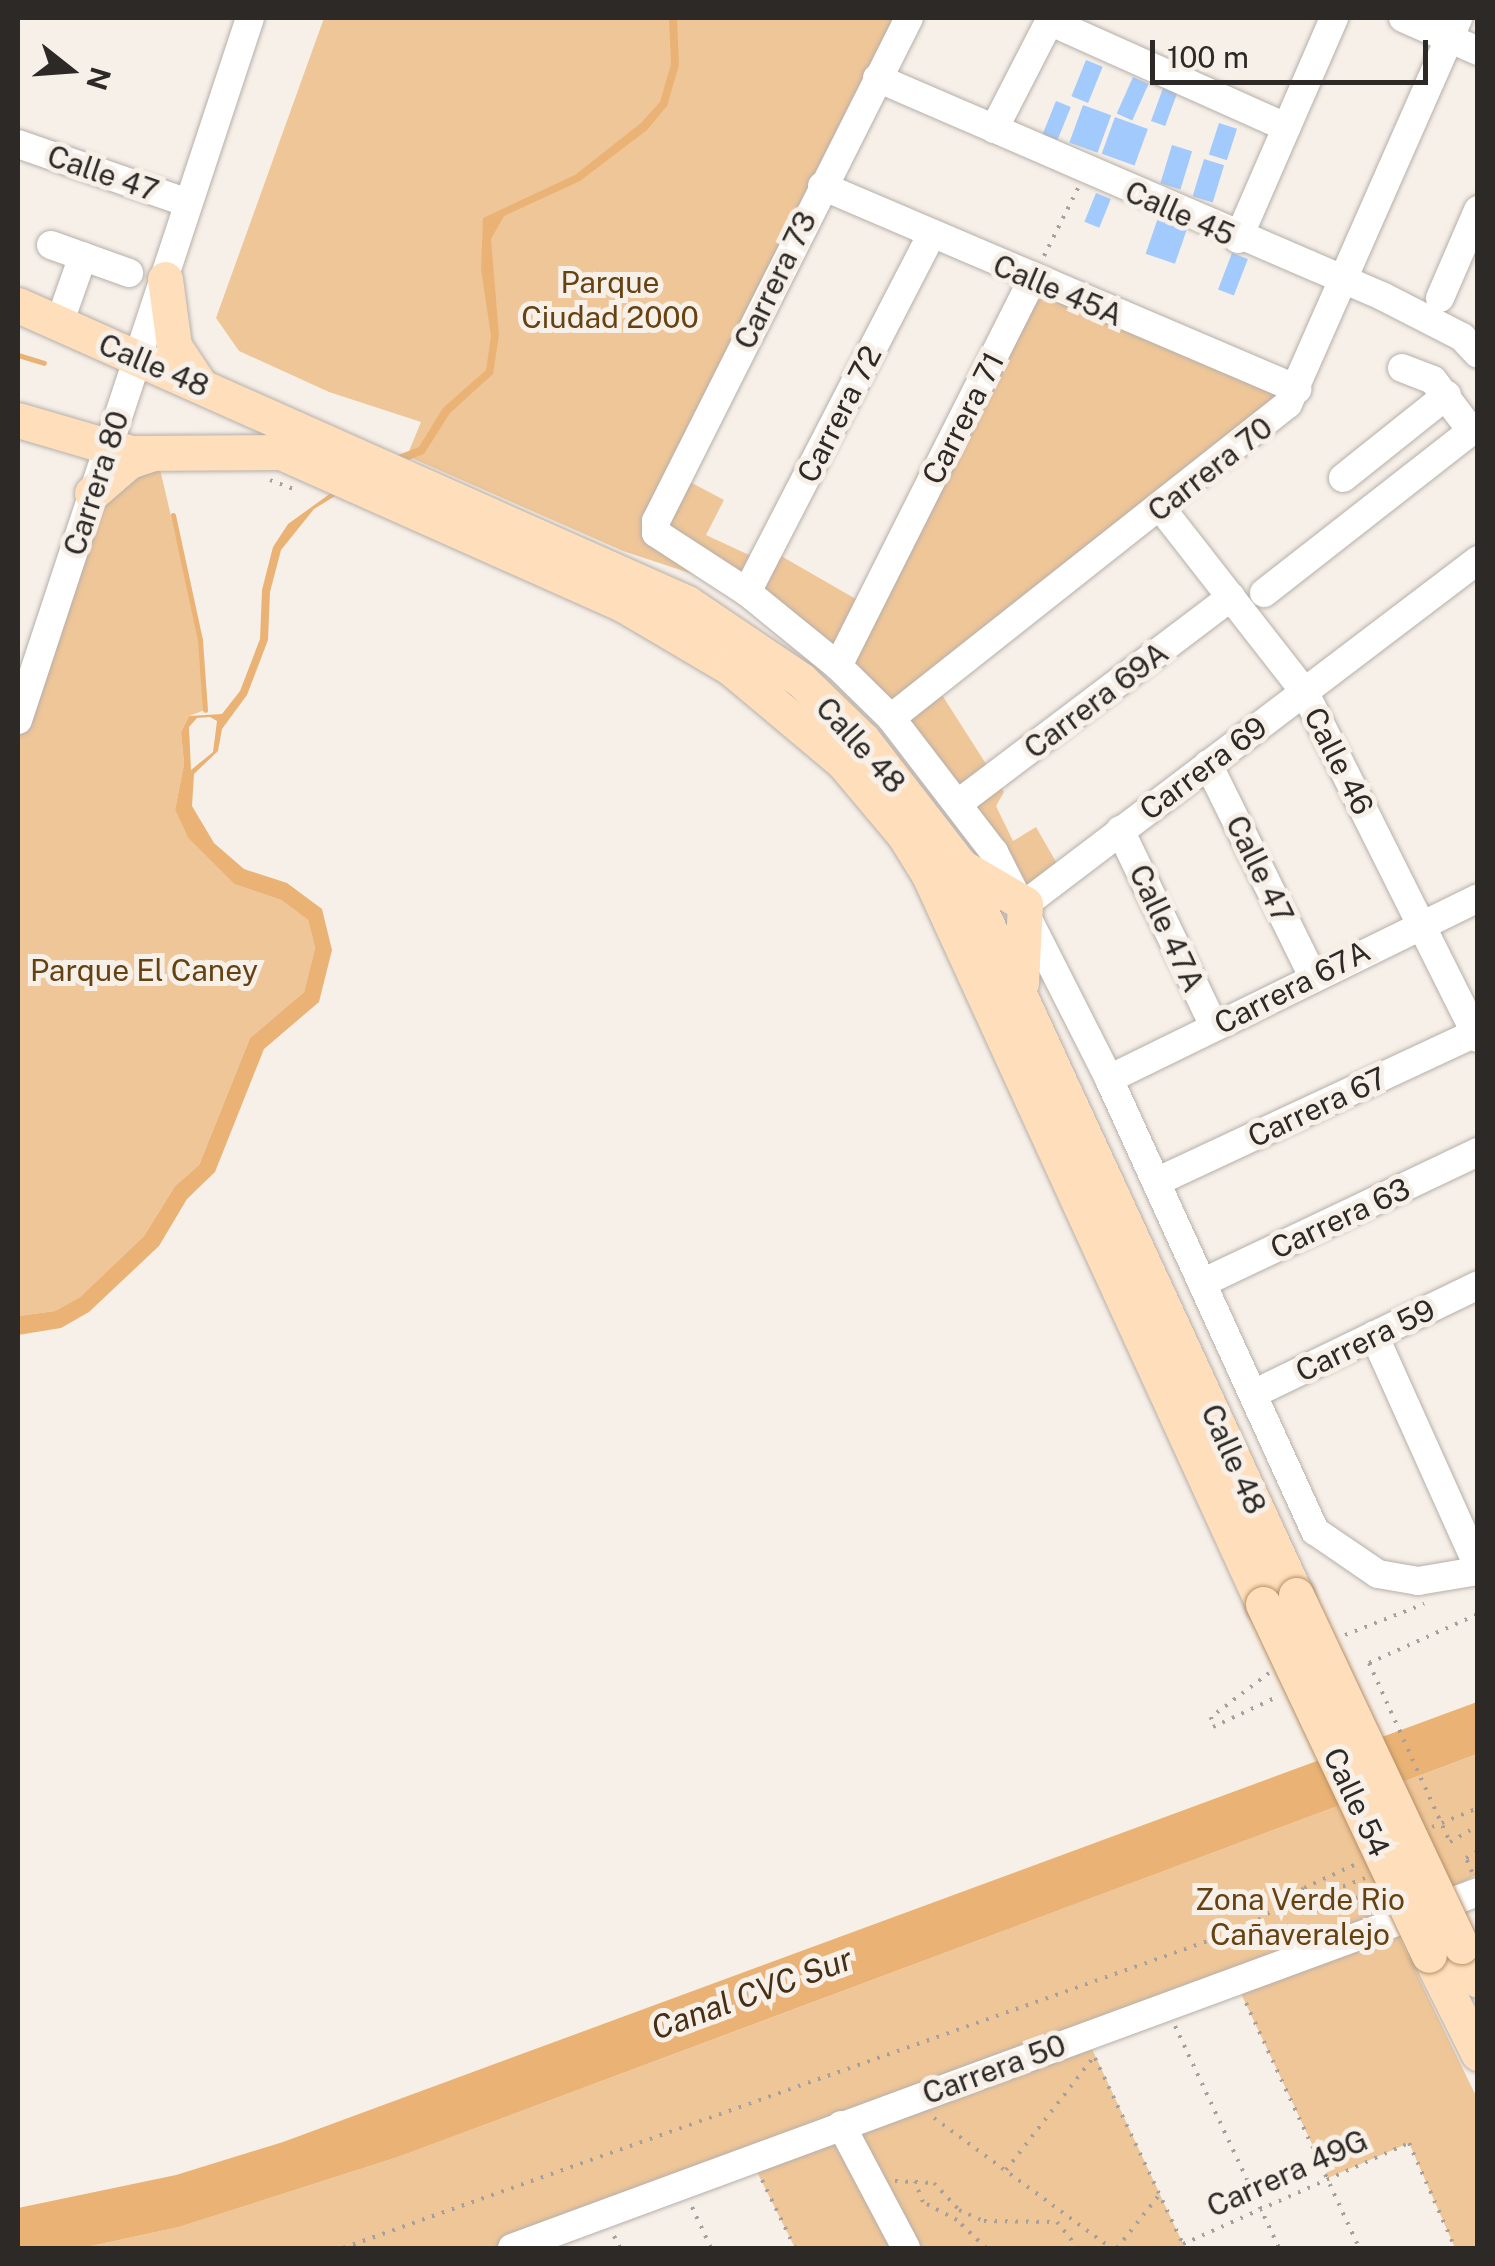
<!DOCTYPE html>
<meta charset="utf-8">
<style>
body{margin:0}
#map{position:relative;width:1495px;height:2266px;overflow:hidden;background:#f7f0e9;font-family:"Public Sans",sans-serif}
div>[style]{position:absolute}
.green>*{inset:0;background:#efc698}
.water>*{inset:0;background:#eab375}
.stream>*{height:5px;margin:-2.5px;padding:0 2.5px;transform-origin:2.5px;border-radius:2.5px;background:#eab375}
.building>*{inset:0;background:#a3cafc;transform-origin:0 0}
.path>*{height:4px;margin-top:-2px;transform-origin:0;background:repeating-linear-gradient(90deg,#a5a09b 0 2.5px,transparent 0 10.5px)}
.roads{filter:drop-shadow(0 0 2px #b6afa9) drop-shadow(0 0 2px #b6afa9)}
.minor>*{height:28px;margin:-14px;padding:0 14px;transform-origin:14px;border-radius:14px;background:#fff}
.major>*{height:35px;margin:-17.5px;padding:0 17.5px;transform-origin:17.5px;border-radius:17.5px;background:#ffdfbb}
.path-bridge>*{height:4px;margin-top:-2px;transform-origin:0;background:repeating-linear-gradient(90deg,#a5a09b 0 2.5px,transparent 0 10.5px)}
.bridges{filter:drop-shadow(0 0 2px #b59169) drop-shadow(0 0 2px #b59169)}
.major-bridge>*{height:35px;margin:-17.5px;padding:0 17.5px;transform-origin:17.5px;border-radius:17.5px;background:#ffdfbb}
span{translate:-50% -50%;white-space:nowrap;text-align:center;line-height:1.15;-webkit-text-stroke:10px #f7f0e9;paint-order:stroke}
.street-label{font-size:30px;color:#2c2927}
.park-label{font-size:30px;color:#664212}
.water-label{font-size:32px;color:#462f14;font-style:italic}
.frame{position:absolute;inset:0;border:20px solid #2c2927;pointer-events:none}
.north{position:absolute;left:20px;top:20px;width:100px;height:100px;-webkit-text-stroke:8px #f7f0e9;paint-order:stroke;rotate:107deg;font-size:28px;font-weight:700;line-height:40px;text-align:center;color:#2c2927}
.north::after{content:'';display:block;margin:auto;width:35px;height:45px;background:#2c2927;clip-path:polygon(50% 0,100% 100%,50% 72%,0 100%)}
.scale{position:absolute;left:1150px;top:40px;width:278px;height:45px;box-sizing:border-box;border:5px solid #2c2927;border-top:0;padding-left:12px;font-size:30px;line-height:35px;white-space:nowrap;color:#2c2927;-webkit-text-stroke:8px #f7f0e9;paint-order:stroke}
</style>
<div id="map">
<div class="green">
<div style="clip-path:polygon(324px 18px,909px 18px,679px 476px,724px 500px,706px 535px,762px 561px,769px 549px,868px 606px,1032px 280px,1297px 389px,935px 684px,1004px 792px,996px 806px,1013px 841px,1036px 827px,1063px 874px,1025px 904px,960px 802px,747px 592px,623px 551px,407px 456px,421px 422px,329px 392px,239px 351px,216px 318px)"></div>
<div style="clip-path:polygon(156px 452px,200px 640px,205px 710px,189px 716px,181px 732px,184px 764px,175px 810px,188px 838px,234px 884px,281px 900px,308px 920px,315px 948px,304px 992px,250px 1038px,199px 1165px,175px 1186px,144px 1236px,80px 1297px,55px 1311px,18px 1316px,18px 720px,92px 493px)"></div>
<div style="clip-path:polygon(1477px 1754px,1477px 1874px,1393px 1925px,1477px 2098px,1477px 2248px,1455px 2248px,1409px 2143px,1328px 2178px,1236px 1983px,1086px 2036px,1185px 2248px,795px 2248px,750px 2158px,533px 2248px,82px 2248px,179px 2227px,398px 2157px)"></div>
</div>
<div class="water">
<div style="clip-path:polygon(evenodd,669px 18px,677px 18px,679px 65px,667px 106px,647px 130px,580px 181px,504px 216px,491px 239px,499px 335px,493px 374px,450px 413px,424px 454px,371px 474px,314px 509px,281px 550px,270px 592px,268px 640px,247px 695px,222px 729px,218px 751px,194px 774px,192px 806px,214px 843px,244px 869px,287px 883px,322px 909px,332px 950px,319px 1002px,264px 1049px,215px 1172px,187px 1199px,159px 1246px,89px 1312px,61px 1328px,18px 1335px,18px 1316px,55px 1311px,80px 1297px,144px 1236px,175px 1186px,199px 1165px,250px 1038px,304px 992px,315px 948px,308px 920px,281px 900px,234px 884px,188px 838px,175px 810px,184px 764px,181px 732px,189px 716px,222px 714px,240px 691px,260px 639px,262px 590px,273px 547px,288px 524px,367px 467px,419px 447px,443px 408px,486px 370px,491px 336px,481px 269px,483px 218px,575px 175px,641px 123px,660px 102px,671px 64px,669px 18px,210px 717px,217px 721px,213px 752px,191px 770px,189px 727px,197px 718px,210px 717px)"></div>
<div style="clip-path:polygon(1477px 1702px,1477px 1754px,398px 2157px,179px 2227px,82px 2248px,18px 2248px,18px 2208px,176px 2175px,283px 2142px)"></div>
</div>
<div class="stream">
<div style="left:18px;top:355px;width:27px;rotate:17deg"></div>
<div style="left:173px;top:515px;width:128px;rotate:77.8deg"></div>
<div style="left:200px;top:640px;width:70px;rotate:85.9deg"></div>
</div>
<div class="building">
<div style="left:1086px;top:60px;width:18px;height:39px;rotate:22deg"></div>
<div style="left:1133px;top:77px;width:17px;height:40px;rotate:24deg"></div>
<div style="left:1163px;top:88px;width:15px;height:35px;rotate:20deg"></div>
<div style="left:1056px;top:101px;width:16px;height:38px;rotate:22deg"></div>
<div style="left:1083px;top:105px;width:30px;height:40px;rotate:20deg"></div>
<div style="left:1115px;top:117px;width:35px;height:39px;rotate:20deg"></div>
<div style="left:1219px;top:123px;width:19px;height:33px;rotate:18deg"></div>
<div style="left:1172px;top:145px;width:21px;height:40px;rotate:17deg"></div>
<div style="left:1204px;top:159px;width:21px;height:39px;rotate:17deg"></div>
<div style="left:1096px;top:193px;width:16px;height:31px;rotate:22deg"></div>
<div style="left:1159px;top:215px;width:31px;height:41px;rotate:19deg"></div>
<div style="left:1232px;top:253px;width:17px;height:39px;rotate:21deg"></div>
</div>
<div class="path">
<div style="left:1044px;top:256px;width:76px;rotate:-63.4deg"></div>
<div style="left:270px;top:480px;width:31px;rotate:21deg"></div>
<div style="left:1345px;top:1635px;width:85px;rotate:-21.4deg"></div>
<div style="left:1369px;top:1663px;width:120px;rotate:-24.2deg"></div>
<div style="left:1269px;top:1673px;width:73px;rotate:142.8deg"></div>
<div style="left:1211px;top:1717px;width:10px;rotate:79deg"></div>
<div style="left:1213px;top:1727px;width:73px;rotate:-25.2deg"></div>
<div style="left:1432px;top:1827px;width:50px;rotate:-22.4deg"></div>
<div style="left:1450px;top:1842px;width:32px;rotate:-30deg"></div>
<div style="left:1472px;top:1872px;width:15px;rotate:-113deg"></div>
<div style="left:1466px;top:1858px;width:14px;rotate:-30deg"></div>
<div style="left:1365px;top:1878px;width:61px;rotate:158.9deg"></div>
<div style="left:1308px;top:1900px;width:13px;rotate:58deg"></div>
<div style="left:1315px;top:1911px;width:60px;rotate:-17.5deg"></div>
<div style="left:1246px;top:2003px;width:270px;rotate:65.2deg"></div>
<div style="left:1175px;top:2026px;width:245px;rotate:64.9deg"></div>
<div style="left:1095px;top:2058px;width:210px;rotate:64.7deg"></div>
<div style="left:934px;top:2118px;width:220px;rotate:36.3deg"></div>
<div style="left:1006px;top:2170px;width:140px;rotate:-52.2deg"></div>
<div style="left:762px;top:2180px;width:76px;rotate:64.1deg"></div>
<div style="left:895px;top:2181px;width:20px;rotate:3deg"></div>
<div style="left:692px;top:2207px;width:45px;rotate:65.1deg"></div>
<div style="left:614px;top:2236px;width:13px;rotate:63deg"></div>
<div style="left:1183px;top:2244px;width:248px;rotate:-24.1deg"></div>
<div style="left:1409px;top:2143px;width:115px;rotate:66.3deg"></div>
<div style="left:343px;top:2248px;width:962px;rotate:-19.55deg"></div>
<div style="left:1250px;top:1926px;width:66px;rotate:-35.1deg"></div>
<div style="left:1304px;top:1888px;width:57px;rotate:-24.8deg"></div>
<div style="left:986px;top:2248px;width:40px;rotate:-136deg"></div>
<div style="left:957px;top:2220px;width:38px;rotate:-152deg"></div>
<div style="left:923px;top:2202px;width:22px;rotate:-112deg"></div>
<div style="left:915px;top:2182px;width:19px;rotate:3deg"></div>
<div style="left:934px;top:2183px;width:37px;rotate:47deg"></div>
<div style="left:959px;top:2210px;width:27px;rotate:24deg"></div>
<div style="left:984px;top:2221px;width:73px;rotate:0.8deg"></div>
<div style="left:1057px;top:2222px;width:33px;rotate:51deg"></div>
<div style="left:1117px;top:2248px;width:69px;rotate:-51.5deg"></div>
</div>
<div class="roads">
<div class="minor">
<div style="left:909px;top:18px;width:563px;rotate:116.7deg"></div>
<div style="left:656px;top:521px;width:12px;rotate:90deg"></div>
<div style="left:656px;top:533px;width:108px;rotate:33deg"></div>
<div style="left:747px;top:592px;width:117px;rotate:39.1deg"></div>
<div style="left:838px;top:666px;width:74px;rotate:44.5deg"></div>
<div style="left:891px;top:718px;width:169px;rotate:52.5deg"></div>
<div style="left:994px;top:852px;width:254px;rotate:63.1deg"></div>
<div style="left:1109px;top:1079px;width:497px;rotate:65.5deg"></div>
<div style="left:1315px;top:1531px;width:76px;rotate:34.3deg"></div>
<div style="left:1378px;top:1574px;width:41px;rotate:9.9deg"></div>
<div style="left:1418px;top:1581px;width:61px;rotate:-9.5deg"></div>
<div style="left:1403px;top:18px;width:82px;rotate:23.7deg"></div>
<div style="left:1049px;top:21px;width:260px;rotate:24.1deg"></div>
<div style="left:877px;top:78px;width:550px;rotate:23.35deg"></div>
<div style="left:1382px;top:296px;width:90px;rotate:27.1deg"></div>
<div style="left:1462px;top:337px;width:23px;rotate:47deg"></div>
<div style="left:994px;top:129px;width:125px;rotate:-62.8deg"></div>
<div style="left:18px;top:144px;width:180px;rotate:19.1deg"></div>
<div style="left:822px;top:186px;width:517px;rotate:23.14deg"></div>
<div style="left:1238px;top:239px;width:241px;rotate:-66.5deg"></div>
<div style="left:51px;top:245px;width:83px;rotate:19.7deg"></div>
<div style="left:1440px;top:298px;width:96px;rotate:-66.6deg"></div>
<div style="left:59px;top:324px;width:72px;rotate:-70.6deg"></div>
<div style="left:1402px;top:368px;width:33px;rotate:21deg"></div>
<div style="left:1433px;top:380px;width:63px;rotate:52.8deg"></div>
<div style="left:1343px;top:478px;width:133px;rotate:-38.6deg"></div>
<div style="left:1161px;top:508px;width:232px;rotate:52deg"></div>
<div style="left:1304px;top:691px;width:388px;rotate:63.4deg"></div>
<div style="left:747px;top:592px;width:401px;rotate:-62.7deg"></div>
<div style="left:1264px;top:593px;width:271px;rotate:-38deg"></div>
<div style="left:838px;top:666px;width:432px;rotate:-63.3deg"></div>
<div style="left:891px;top:718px;width:506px;rotate:-38.34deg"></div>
<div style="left:1288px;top:404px;width:422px;rotate:-66.2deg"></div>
<div style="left:18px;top:720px;width:739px;rotate:-71.71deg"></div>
<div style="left:1208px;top:764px;width:234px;rotate:63.7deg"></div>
<div style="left:960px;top:802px;width:340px;rotate:-37.1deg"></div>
<div style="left:1120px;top:830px;width:217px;rotate:64.4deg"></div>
<div style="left:1025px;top:904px;width:569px;rotate:-37.21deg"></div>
<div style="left:1109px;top:1079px;width:411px;rotate:-26.1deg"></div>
<div style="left:1156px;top:1182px;width:355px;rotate:-25deg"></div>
<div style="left:1202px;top:1283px;width:306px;rotate:-25.4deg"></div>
<div style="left:1374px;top:1335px;width:253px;rotate:65.8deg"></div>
<div style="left:1253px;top:1394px;width:250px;rotate:-25.8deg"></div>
<div style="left:841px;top:2125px;width:139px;rotate:62.1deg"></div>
<div style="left:512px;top:2248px;width:1030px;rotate:-20.23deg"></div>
</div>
<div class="major">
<div style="left:165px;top:279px;width:68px;rotate:82.3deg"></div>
<div style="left:174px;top:346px;width:47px;rotate:56.3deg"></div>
<div style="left:18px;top:305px;width:732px;rotate:24.01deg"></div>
<div style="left:687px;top:603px;width:138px;rotate:34deg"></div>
<div style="left:801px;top:680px;width:86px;rotate:44.1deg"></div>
<div style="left:863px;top:740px;width:157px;rotate:52.3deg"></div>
<div style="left:959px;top:864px;width:805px;rotate:65.25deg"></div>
<div style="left:18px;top:420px;width:118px;rotate:16.3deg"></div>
<div style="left:131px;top:453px;width:150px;rotate:-0.4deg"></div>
<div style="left:281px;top:452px;width:376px;rotate:24deg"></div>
<div style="left:624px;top:605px;width:124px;rotate:30.5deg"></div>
<div style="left:731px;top:668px;width:146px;rotate:40deg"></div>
<div style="left:843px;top:762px;width:97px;rotate:50deg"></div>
<div style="left:905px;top:836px;width:46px;rotate:58.4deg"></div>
<div style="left:929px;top:875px;width:802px;rotate:65.38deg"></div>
<div style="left:92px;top:493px;width:49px;rotate:-40.9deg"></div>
<div style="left:129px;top:461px;width:22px;rotate:-18deg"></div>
<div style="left:962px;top:867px;width:73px;rotate:30.4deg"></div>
<div style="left:1025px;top:904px;width:79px;rotate:92.9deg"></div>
<div style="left:1461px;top:1946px;width:38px;rotate:63deg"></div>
<div style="left:1429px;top:1955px;width:110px;rotate:63.4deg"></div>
</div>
</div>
<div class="path-bridge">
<div style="left:1369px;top:1663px;width:196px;rotate:65.7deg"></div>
</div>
<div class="bridges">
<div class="major-bridge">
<div style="left:1296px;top:1595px;width:388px;rotate:64.8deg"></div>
<div style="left:1263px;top:1604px;width:388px;rotate:64.7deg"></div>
</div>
</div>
<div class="street-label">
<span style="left:103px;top:173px;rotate:19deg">Calle 47</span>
<span style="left:1180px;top:213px;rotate:24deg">Calle 45</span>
<span style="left:775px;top:280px;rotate:-64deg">Carrera 73</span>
<span style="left:1058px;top:290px;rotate:23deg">Calle 45A</span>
<span style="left:154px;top:365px;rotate:23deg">Calle 48</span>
<span style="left:839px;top:414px;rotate:-63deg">Carrera 72</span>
<span style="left:963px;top:418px;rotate:-63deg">Carrera 71</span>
<span style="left:1210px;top:469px;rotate:-38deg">Carrera 70</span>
<span style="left:96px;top:483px;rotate:-72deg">Carrera 80</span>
<span style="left:1096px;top:700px;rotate:-37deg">Carrera 69A</span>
<span style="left:861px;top:745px;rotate:48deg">Calle 48</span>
<span style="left:1339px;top:761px;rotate:63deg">Calle 46</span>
<span style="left:1203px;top:768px;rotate:-37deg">Carrera 69</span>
<span style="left:1260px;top:869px;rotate:64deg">Calle 47</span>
<span style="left:1167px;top:928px;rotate:65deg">Calle 47A</span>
<span style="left:1292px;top:987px;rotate:-27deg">Carrera 67A</span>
<span style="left:1317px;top:1107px;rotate:-25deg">Carrera 67</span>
<span style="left:1340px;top:1218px;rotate:-25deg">Carrera 63</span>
<span style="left:1365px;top:1340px;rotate:-26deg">Carrera 59</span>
<span style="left:1234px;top:1459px;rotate:66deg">Calle 48</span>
<span style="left:1357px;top:1802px;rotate:65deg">Calle 54</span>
<span style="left:994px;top:2069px;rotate:-20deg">Carrera 50</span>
<span style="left:1287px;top:2173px;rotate:-24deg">Carrera 49G</span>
</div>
<div class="park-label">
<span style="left:610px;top:299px">Parque<br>Ciudad 2000</span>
<span style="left:144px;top:970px">Parque El Caney</span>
<span style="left:1300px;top:1916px">Zona Verde Rio<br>Cañaveralejo</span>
</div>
<div class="water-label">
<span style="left:752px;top:1994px;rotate:-20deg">Canal CVC Sur</span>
</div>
<div class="frame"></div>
<div class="north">N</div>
<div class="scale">100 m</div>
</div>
